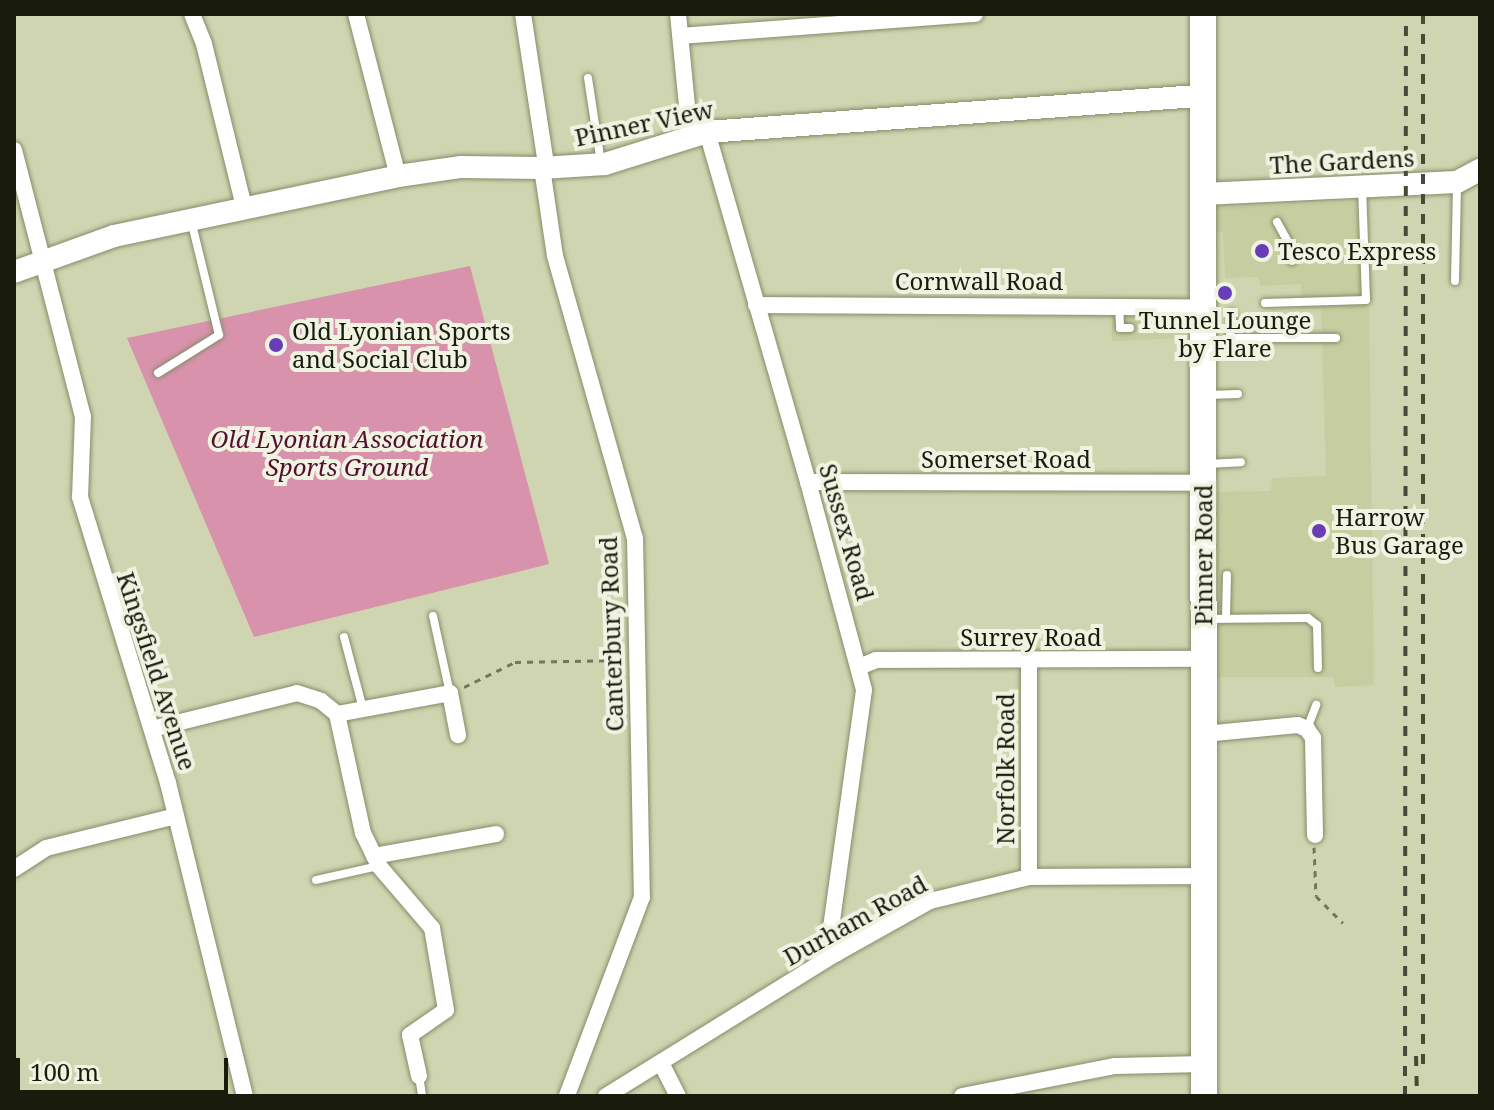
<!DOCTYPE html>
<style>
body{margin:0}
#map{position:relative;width:1494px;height:1110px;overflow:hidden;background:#ced5b0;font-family:"Noto Serif",serif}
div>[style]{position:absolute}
.built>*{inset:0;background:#c6cea1}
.green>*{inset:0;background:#d892ac}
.path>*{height:3px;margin-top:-1.5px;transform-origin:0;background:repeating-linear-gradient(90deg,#71765c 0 6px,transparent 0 12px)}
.roads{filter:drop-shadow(0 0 2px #868c69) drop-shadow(0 0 2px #868c69)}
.lane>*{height:8px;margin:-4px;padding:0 4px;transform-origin:4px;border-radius:4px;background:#fff}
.street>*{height:16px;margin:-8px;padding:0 8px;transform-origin:8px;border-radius:8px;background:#fff}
.secondary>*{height:22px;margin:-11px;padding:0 11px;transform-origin:11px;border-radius:11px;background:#fff}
.primary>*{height:26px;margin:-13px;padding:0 13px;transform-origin:13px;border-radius:13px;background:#fff}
.rail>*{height:4px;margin-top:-2px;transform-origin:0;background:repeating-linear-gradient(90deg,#474a36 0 10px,transparent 0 20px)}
.dots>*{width:22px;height:22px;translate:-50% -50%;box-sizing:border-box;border:4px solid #f0f3e1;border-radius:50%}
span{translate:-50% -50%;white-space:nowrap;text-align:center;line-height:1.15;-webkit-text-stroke:8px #f0f3e1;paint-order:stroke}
.street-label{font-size:24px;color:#191b0d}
.poi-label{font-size:24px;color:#191b0d}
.left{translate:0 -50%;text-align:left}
.park-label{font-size:24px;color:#530e30;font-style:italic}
.frame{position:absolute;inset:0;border:16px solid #191b0d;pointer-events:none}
.scale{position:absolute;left:16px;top:1058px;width:212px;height:36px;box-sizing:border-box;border:4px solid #191b0d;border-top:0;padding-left:10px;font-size:24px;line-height:28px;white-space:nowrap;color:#191b0d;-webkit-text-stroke:6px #f0f3e1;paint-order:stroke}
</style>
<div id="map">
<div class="built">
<div style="clip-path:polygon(1356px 202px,1358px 232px,1368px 232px,1374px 685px,1335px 687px,1333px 677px,1215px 677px,1215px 492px,1271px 491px,1272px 478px,1326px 476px,1321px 309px,1301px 309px,1301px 284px,1261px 286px,1258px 277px,1225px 278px,1223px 232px,1217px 231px,1216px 208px)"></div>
<div style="clip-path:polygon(1112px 315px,1181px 320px,1186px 338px,1112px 341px)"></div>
</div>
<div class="green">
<div style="clip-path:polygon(470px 266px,549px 564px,254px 637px,127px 338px)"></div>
</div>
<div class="path">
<div style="left:464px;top:687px;width:57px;rotate:-26.1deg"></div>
<div style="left:515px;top:662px;width:108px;rotate:-1.1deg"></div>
<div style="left:1314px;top:847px;width:49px;rotate:87.7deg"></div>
<div style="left:1316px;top:896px;width:38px;rotate:45deg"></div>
</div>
<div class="roads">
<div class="lane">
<div style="left:588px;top:78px;width:86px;rotate:81.3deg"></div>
<div style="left:1277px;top:222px;width:26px;rotate:61deg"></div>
<div style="left:1290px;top:245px;width:16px;rotate:83deg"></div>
<div style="left:1455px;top:281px;width:96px;rotate:-88.8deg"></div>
<div style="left:1265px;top:303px;width:101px;rotate:-1.7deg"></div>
<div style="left:1366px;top:300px;width:112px;rotate:-92deg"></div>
<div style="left:1119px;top:306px;width:22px;rotate:87deg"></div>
<div style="left:1120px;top:328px;width:10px"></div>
<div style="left:1231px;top:338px;width:105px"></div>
<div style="left:1205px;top:350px;width:24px;rotate:-5deg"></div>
<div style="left:1229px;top:348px;width:35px;rotate:-85deg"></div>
<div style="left:158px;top:373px;width:72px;rotate:-31.9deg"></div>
<div style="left:219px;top:335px;width:118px;rotate:-103.7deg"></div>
<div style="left:1207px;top:395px;width:31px;rotate:-2deg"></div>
<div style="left:1207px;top:464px;width:34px;rotate:-3deg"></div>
<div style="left:433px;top:616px;width:79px;rotate:77.6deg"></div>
<div style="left:1226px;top:618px;width:43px;rotate:-88.7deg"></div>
<div style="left:1208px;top:619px;width:100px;rotate:-0.6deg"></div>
<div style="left:1308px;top:618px;width:11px;rotate:38deg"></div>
<div style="left:1317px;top:625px;width:43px;rotate:88.7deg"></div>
<div style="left:344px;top:637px;width:74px;rotate:75.2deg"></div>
<div style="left:1307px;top:729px;width:26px;rotate:-69deg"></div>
<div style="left:316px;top:880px;width:64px;rotate:-12.7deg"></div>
<div style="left:419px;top:1076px;width:20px;rotate:81deg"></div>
</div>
<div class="street">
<div style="left:192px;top:14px;width:32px;rotate:68deg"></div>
<div style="left:204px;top:44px;width:168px;rotate:76.2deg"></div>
<div style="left:356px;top:14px;width:167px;rotate:75.5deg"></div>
<div style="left:523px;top:14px;width:146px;rotate:81.3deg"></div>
<div style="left:545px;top:158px;width:10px;rotate:107deg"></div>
<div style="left:542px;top:168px;width:89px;rotate:81.6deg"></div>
<div style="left:555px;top:256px;width:293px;rotate:74.2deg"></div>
<div style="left:635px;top:538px;width:359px;rotate:88.9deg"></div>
<div style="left:642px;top:897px;width:213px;rotate:110.7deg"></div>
<div style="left:678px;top:14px;width:123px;rotate:84.4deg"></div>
<div style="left:681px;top:36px;width:295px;rotate:-4.3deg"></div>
<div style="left:707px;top:132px;width:364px;rotate:73.9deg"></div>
<div style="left:808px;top:482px;width:215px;rotate:74.9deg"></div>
<div style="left:864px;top:690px;width:239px;rotate:97.9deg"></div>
<div style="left:831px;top:927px;width:27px;rotate:77deg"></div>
<div style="left:14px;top:150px;width:275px;rotate:75.5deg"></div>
<div style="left:83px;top:416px;width:81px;rotate:92.1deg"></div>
<div style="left:80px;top:497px;width:299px;rotate:72.9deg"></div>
<div style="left:168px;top:783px;width:322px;rotate:76.2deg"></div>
<div style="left:756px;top:305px;width:446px;rotate:0.3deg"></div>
<div style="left:808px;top:482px;width:395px;rotate:0.1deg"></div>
<div style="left:859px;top:667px;width:18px;rotate:-22deg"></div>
<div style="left:876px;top:660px;width:328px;rotate:-0.2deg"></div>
<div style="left:337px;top:714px;width:115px;rotate:-10.5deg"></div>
<div style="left:450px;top:693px;width:43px;rotate:79.2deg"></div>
<div style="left:152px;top:729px;width:149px;rotate:-13.9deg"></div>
<div style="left:297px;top:693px;width:25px;rotate:18deg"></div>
<div style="left:321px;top:701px;width:21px;rotate:39deg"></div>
<div style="left:337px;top:714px;width:122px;rotate:77.7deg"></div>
<div style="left:363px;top:833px;width:37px;rotate:64deg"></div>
<div style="left:379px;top:866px;width:82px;rotate:49.5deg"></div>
<div style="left:432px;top:928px;width:83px;rotate:80.3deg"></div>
<div style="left:446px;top:1010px;width:44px;rotate:145.2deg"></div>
<div style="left:410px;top:1035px;width:42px;rotate:77.6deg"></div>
<div style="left:1204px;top:734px;width:94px;rotate:-5.5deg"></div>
<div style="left:1298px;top:725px;width:10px;rotate:24deg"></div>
<div style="left:1307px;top:729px;width:11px;rotate:56deg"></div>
<div style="left:1313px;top:738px;width:97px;rotate:88.8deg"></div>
<div style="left:374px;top:856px;width:124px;rotate:-10.2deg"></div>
<div style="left:14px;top:869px;width:38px;rotate:-33deg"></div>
<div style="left:46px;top:848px;width:134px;rotate:-13.8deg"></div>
<div style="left:1029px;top:877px;width:215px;rotate:-90deg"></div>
<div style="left:661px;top:1063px;width:37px;rotate:63deg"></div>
<div style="left:606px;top:1096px;width:272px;rotate:-31.8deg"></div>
<div style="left:837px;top:953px;width:107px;rotate:-29.2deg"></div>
<div style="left:930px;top:901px;width:102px;rotate:-13.6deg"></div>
<div style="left:1029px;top:877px;width:175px;rotate:-0.3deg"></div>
<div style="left:962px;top:1096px;width:156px;rotate:-11.1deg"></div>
<div style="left:1115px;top:1066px;width:89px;rotate:-1.3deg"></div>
</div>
<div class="secondary">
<div style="left:1203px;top:194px;width:254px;rotate:-2.7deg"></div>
<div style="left:1457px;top:182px;width:26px;rotate:-28deg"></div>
<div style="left:14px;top:272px;width:106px;rotate:-19.8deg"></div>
<div style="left:114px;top:236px;width:290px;rotate:-11.9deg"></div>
<div style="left:398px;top:176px;width:64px;rotate:-8.1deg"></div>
<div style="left:461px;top:167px;width:81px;rotate:0.7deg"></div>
<div style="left:542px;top:168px;width:63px;rotate:-3.6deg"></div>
<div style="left:605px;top:164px;width:107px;rotate:-17.4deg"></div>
<div style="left:707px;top:132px;width:496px;rotate:-4.2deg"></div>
</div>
<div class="primary">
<div style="left:1203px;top:14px;width:1082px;rotate:89.95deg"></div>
</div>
</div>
<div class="rail">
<div style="left:1423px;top:14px;width:1056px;rotate:90deg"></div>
<div style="left:1416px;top:1056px;width:40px;rotate:88.6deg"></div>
<div style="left:1405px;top:1096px;width:1082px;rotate:-89.95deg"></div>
</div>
<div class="dots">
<div style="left:1262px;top:251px;background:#693db5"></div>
<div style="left:1225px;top:293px;background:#693db5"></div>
<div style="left:276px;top:345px;background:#693db5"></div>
<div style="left:1319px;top:531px;background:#693db5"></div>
</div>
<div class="street-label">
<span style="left:644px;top:123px;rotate:-12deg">Pinner View</span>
<span style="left:1342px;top:161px;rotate:-3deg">The Gardens</span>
<span style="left:979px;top:281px">Cornwall Road</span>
<span style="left:1006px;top:459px">Somerset Road</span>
<span style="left:847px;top:532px;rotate:74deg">Sussex Road</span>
<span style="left:1203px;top:555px;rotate:-90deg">Pinner Road</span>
<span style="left:611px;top:634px;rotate:-92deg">Canterbury Road</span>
<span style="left:1031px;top:637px">Surrey Road</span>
<span style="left:157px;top:671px;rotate:72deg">Kingsfield Avenue</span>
<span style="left:1005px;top:769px;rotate:-90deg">Norfolk Road</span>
<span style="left:855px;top:920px;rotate:-29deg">Durham Road</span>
</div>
<div class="poi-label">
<span class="left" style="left:1278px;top:251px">Tesco Express</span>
<span style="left:1225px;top:334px">Tunnel Lounge<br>by Flare</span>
<span class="left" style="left:292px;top:345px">Old Lyonian Sports<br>and Social Club</span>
<span class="left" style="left:1335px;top:531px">Harrow<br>Bus Garage</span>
</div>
<div class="park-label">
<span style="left:347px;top:453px">Old Lyonian Association<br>Sports Ground</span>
</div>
<div class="frame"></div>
<div class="scale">100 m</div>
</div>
